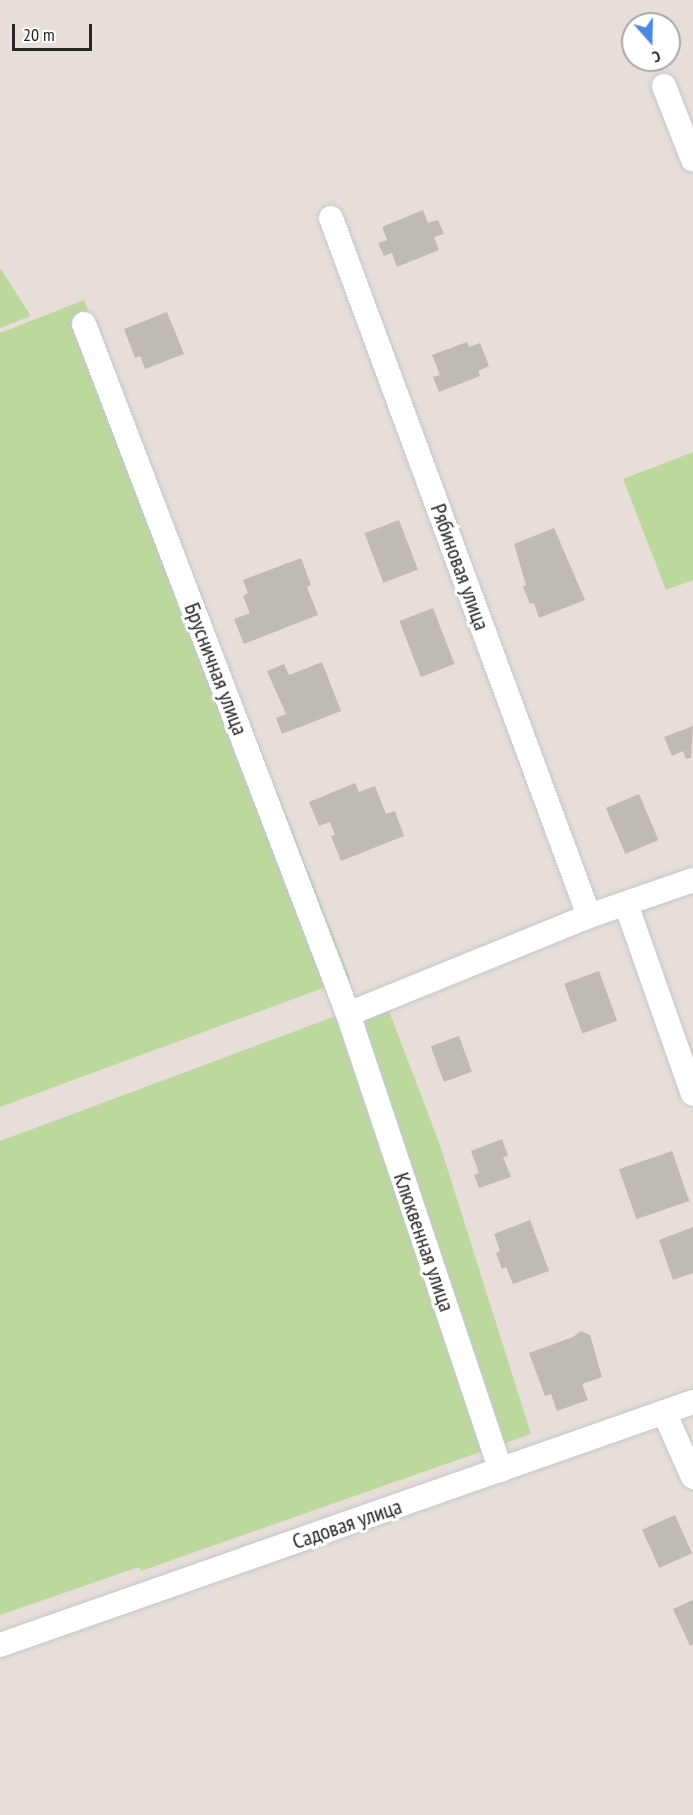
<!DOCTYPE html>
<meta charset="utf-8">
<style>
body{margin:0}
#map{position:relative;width:693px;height:1815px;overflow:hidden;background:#e7ded9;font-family:"PT Sans Narrow",sans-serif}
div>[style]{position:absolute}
.green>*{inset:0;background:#bdd89c}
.building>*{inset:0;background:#c0bab5;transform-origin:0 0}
.roads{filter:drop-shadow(0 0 2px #c1c7cf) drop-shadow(0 0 2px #c1c7cf)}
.minor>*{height:24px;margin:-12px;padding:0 12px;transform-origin:12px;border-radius:12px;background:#fff}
span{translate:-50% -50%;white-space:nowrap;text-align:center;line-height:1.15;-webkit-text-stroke:6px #fff;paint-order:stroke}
.street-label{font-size:22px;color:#262626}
.north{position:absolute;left:621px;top:12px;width:60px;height:60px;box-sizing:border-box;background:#fff;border:2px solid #a8a8a8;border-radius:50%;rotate:160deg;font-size:16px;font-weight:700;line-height:24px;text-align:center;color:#262626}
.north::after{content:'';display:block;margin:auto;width:21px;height:27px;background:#4c87e2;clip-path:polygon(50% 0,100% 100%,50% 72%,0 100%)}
.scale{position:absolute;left:12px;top:24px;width:80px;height:27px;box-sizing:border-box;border:3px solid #262626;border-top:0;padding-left:8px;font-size:18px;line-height:21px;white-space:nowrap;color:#262626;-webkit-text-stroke:4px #fff;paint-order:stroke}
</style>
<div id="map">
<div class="green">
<div style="clip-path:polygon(0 268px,31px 316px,0 328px)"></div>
<div style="clip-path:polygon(84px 300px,350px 978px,0 1107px,0 333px)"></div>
<div style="clip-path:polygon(693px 452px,693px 580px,666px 590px,623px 479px)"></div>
<div style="clip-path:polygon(384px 998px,440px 1145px,531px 1434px,141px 1571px,139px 1567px,0 1615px,0 1141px)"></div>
</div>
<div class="building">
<div style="clip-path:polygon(423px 210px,428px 223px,438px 220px,444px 234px,434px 237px,439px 250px,397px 267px,392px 253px,384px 256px,378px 243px,387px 240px,382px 227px)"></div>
<div style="clip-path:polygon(167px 312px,184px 354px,145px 369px,140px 356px,135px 358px,124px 329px)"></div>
<div style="clip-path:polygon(467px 342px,469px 347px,480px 343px,489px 366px,478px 371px,480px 376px,439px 392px,433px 377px,440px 375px,432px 355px)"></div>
<div style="left:399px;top:520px;width:53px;height:37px;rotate:69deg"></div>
<div style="clip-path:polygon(554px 528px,585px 600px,539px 618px,534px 603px,530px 604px,523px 587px,526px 585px,514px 544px)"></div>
<div style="clip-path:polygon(301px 558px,311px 585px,307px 587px,318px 615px,244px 644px,234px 619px,250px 613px,243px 596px,248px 593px,243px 580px)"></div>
<div style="left:433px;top:608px;width:60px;height:36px;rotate:69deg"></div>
<div style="clip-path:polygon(322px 662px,341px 711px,282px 734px,276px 718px,286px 714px,267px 671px,284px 664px,289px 675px)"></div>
<div style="clip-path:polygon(693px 726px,691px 758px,686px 759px,683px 751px,672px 756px,664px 737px)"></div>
<div style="clip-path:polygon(355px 783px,359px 792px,375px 786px,386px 814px,395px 811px,404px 836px,341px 861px,331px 836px,335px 835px,330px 822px,319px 826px,309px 802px)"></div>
<div style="left:639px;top:794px;width:50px;height:36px;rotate:67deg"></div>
<div style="left:599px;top:971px;width:53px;height:37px;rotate:70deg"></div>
<div style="left:459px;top:1036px;width:38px;height:30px;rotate:70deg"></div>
<div style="clip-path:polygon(502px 1139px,508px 1156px,503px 1157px,511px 1177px,479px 1188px,474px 1175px,479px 1173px,471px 1151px)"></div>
<div style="left:672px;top:1151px;width:53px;height:56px;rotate:71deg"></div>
<div style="clip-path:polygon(530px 1220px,549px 1271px,513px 1284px,506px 1267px,502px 1269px,496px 1253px,500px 1251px,494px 1234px)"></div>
<div style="clip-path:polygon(693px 1227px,693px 1273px,673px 1280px,659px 1240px)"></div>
<div style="clip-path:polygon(581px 1331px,590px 1335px,602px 1377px,582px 1384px,588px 1400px,557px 1411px,551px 1394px,545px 1396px,529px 1353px,573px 1337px)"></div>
<div style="left:675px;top:1515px;width:42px;height:36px;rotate:66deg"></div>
<div style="clip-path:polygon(693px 1600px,693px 1644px,690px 1646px,673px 1609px)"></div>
</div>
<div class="roads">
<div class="minor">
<div style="left:664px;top:86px;width:79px;rotate:68.6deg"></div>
<div style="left:331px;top:218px;width:744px;rotate:69.71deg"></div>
<div style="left:84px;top:324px;width:739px;rotate:69.06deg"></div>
<div style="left:348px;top:1014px;width:481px;rotate:71.5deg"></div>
<div style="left:626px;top:904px;width:201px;rotate:70.6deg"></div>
<div style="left:348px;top:1014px;width:260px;rotate:-22.1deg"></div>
<div style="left:589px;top:916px;width:110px;rotate:-19.1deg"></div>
<div style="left:664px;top:1412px;width:71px;rotate:66deg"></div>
<div style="left:0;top:1645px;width:734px;rotate:-19.32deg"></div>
</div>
</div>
<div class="street-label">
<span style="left:460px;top:567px;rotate:70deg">Рябиновая улица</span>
<span style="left:216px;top:669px;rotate:69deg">Брусничная улица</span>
<span style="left:424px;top:1242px;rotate:71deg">Клюквенная улица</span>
<span style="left:347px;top:1524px;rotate:-19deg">Садовая улица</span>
</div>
<div class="north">С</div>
<div class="scale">20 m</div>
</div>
